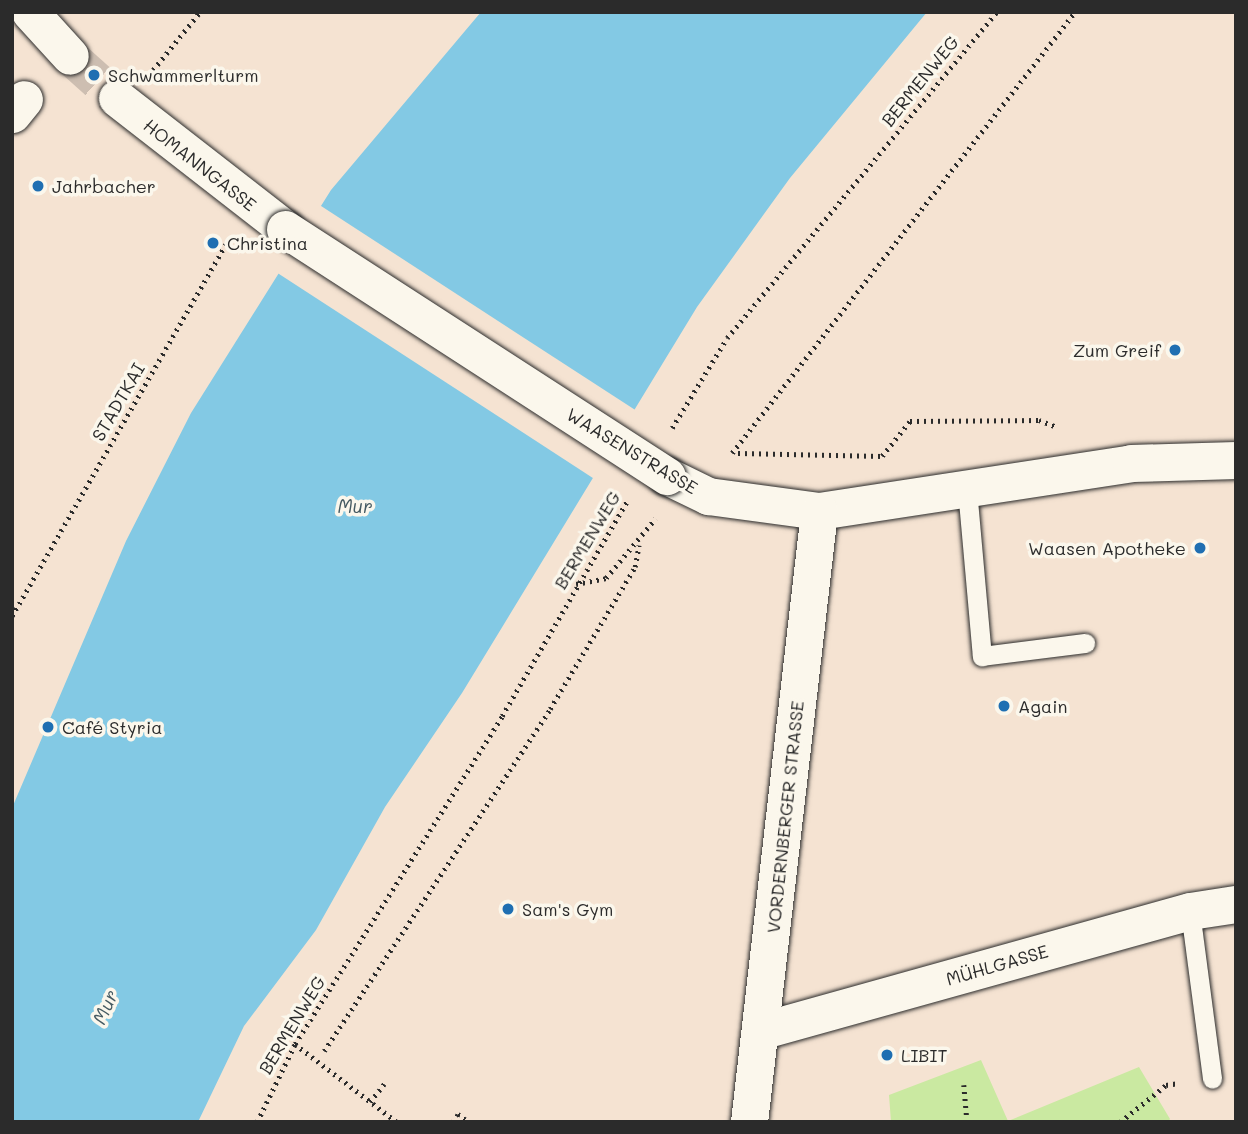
<!DOCTYPE html>
<meta charset="utf-8">
<style>
body{margin:0}
#map{position:relative;width:1248px;height:1134px;overflow:hidden;background:#f5e3d2;font-family:Mali,sans-serif}
div>[style]{position:absolute}
.green>*{inset:0;background:#cae9a1}
.water>*{inset:0;background:#83c9e4}
.pier>*{inset:0;background:#f5e3d2;transform-origin:0 0}
.street-tunnel>*{height:37px;margin-top:-18.5px;transform-origin:0;background:repeating-linear-gradient(90deg,#cdbeb1 0 37px,transparent 0 55px)}
.path>*{height:4.5px;margin-top:-2.25px;transform-origin:0;background:repeating-linear-gradient(90deg,#2b2b2b 0 2px,transparent 0 7px)}
.roads{filter:drop-shadow(0 0 2px #2b2b2b) drop-shadow(0 0 2px #2b2b2b)}
.lane>*{height:19px;margin:-9.5px;padding:0 9.5px;transform-origin:9.5px;border-radius:9.5px;background:#fbf7ec}
.street>*{height:37px;margin:-18.5px;padding:0 18.5px;transform-origin:18.5px;border-radius:18.5px;background:#fbf7ec}
.bridges{filter:drop-shadow(0 0 2px #2b2b2b) drop-shadow(0 0 2px #2b2b2b)}
.street-bridge>*{height:37px;margin:-18.5px;padding:0 18.5px;transform-origin:18.5px;border-radius:18.5px;background:#fbf7ec}
.dots>*{width:19px;height:19px;translate:-50% -50%;box-sizing:border-box;border:4px solid #fbf7ec;border-radius:50%}
span{translate:-50% -50%;white-space:nowrap;text-align:center;line-height:1.15;-webkit-text-stroke:7px #fbf7ec;paint-order:stroke}
.poi-label{font-size:18px;color:#2b2b2b}
.left{translate:0 -50%;text-align:left}
.right{translate:-100% -50%;text-align:right}
.street-label{font-size:18px;color:#2b2b2b}
.water-label{font-size:19px;color:#455a62;font-style:italic}
.frame{position:absolute;inset:0;border:14px solid #2b2b2b;pointer-events:none}
</style>
<div id="map">
<div class="green">
<div style="clip-path:polygon(981px 1060px,1008px 1121px,1139px 1067px,1170px 1119px,1168px 1122px,891px 1122px,889px 1095px)"></div>
</div>
<div class="water">
<div style="clip-path:polygon(481px 12px,927px 12px,790px 178px,697px 307px,462px 693px,385px 807px,316px 930px,244px 1026px,198px 1122px,12px 1122px,12px 808px,126px 541px,191px 413px,331px 190px)"></div>
</div>
<div class="pier">
<div style="left:318px;top:204px;width:382px;height:80px;rotate:33deg"></div>
</div>
<div class="street-tunnel">
<div style="left:70px;top:56px;width:63px;rotate:41.8deg"></div>
</div>
<div class="path">
<div style="left:153px;top:70px;width:75px;rotate:-51deg"></div>
<div style="left:672px;top:428px;width:105px;rotate:-58.6deg"></div>
<div style="left:727px;top:338px;width:423px;rotate:-50.4deg"></div>
<div style="left:732px;top:453px;width:559px;rotate:-52.13deg"></div>
<div style="left:738px;top:453px;width:144px;rotate:1.2deg"></div>
<div style="left:882px;top:456px;width:45px;rotate:-51.3deg"></div>
<div style="left:910px;top:421px;width:129px;rotate:-0.4deg"></div>
<div style="left:1039px;top:420px;width:19px;rotate:21deg"></div>
<div style="left:576px;top:584px;width:31px;rotate:-11deg"></div>
<div style="left:606px;top:578px;width:77px;rotate:-50.3deg"></div>
<div style="left:12px;top:616px;width:433px;rotate:-60.1deg"></div>
<div style="left:295px;top:1044px;width:128px;rotate:37.4deg"></div>
<div style="left:324px;top:1051px;width:410px;rotate:-56.5deg"></div>
<div style="left:550px;top:709px;width:165px;rotate:-59.1deg"></div>
<div style="left:635px;top:567px;width:22px;rotate:-80deg"></div>
<div style="left:964px;top:1085px;width:37px;rotate:85deg"></div>
<div style="left:370px;top:1102px;width:23px;rotate:-52deg"></div>
<div style="left:257px;top:1122px;width:87px;rotate:-64deg"></div>
<div style="left:295px;top:1044px;width:388px;rotate:-57.7deg"></div>
<div style="left:502px;top:716px;width:249px;rotate:-59.8deg"></div>
<div style="left:453px;top:1122px;width:9px;rotate:-58deg"></div>
<div style="left:458px;top:1114px;width:14px;rotate:36deg"></div>
<div style="left:1120px;top:1122px;width:59px;rotate:-38.8deg"></div>
<div style="left:1166px;top:1085px;width:13px;rotate:-9deg"></div>
</div>
<div class="roads">
<div class="lane">
<div style="left:967px;top:489px;width:168px;rotate:84.9deg"></div>
<div style="left:982px;top:656px;width:104px;rotate:-7.2deg"></div>
<div style="left:1190px;top:911px;width:169px;rotate:82.5deg"></div>
</div>
<div class="street">
<div style="left:30px;top:12px;width:59px;rotate:47.7deg"></div>
<div style="left:117px;top:98px;width:213px;rotate:37.9deg"></div>
<div style="left:12px;top:114px;width:19px;rotate:-51deg"></div>
<div style="left:667px;top:476px;width:46px;rotate:26deg"></div>
<div style="left:708px;top:496px;width:112px;rotate:7.7deg"></div>
<div style="left:819px;top:511px;width:316px;rotate:-8.7deg"></div>
<div style="left:1131px;top:463px;width:105px;rotate:-1.6deg"></div>
<div style="left:760px;top:1031px;width:446px;rotate:-15.6deg"></div>
<div style="left:1190px;top:911px;width:47px;rotate:-8.7deg"></div>
<div style="left:749px;top:1122px;width:615px;rotate:-83.46deg"></div>
</div>
</div>
<div class="bridges">
<div class="street-bridge">
<div style="left:285px;top:229px;width:455px;rotate:32.9deg"></div>
</div>
</div>
<div class="dots">
<div style="left:94px;top:75px;background:#1f6fb2"></div>
<div style="left:38px;top:186px;background:#1f6fb2"></div>
<div style="left:213px;top:243px;background:#1f6fb2"></div>
<div style="left:1175px;top:350px;background:#1f6fb2"></div>
<div style="left:1200px;top:548px;background:#1f6fb2"></div>
<div style="left:1004px;top:706px;background:#1f6fb2"></div>
<div style="left:48px;top:727px;background:#1f6fb2"></div>
<div style="left:508px;top:909px;background:#1f6fb2"></div>
<div style="left:887px;top:1055px;background:#1f6fb2"></div>
</div>
<div class="poi-label">
<span class="left" style="left:108px;top:75px">Schwammerlturm</span>
<span class="left" style="left:52px;top:186px">Jahrbacher</span>
<span class="left" style="left:227px;top:243px">Christina</span>
<span class="right" style="left:1161px;top:350px">Zum Greif</span>
<span class="right" style="left:1186px;top:548px">Waasen Apotheke</span>
<span class="left" style="left:1018px;top:706px">Again</span>
<span class="left" style="left:62px;top:727px">Café Styria</span>
<span class="left" style="left:522px;top:909px">Sam's Gym</span>
<span class="left" style="left:901px;top:1055px">LIBIT</span>
</div>
<div class="street-label">
<span style="left:920px;top:81px;rotate:-51deg">BERMENWEG</span>
<span style="left:200px;top:165px;rotate:38deg">HOMANNGASSE</span>
<span style="left:118px;top:402px;rotate:-60deg">STADTKAI</span>
<span style="left:632px;top:451px;rotate:31deg">WAASENSTRASSE</span>
<span style="left:587px;top:540px;rotate:-59deg">BERMENWEG</span>
<span style="left:785px;top:817px;rotate:-84deg">VORDERNBERGER STRASSE</span>
<span style="left:997px;top:965px;rotate:-16deg">MÜHLGASSE</span>
<span style="left:292px;top:1025px;rotate:-59deg">BERMENWEG</span>
</div>
<div class="water-label">
<span style="left:355px;top:506px">Mur</span>
<span style="left:105px;top:1007px;rotate:-66deg">Mur</span>
</div>
<div class="frame"></div>
</div>
